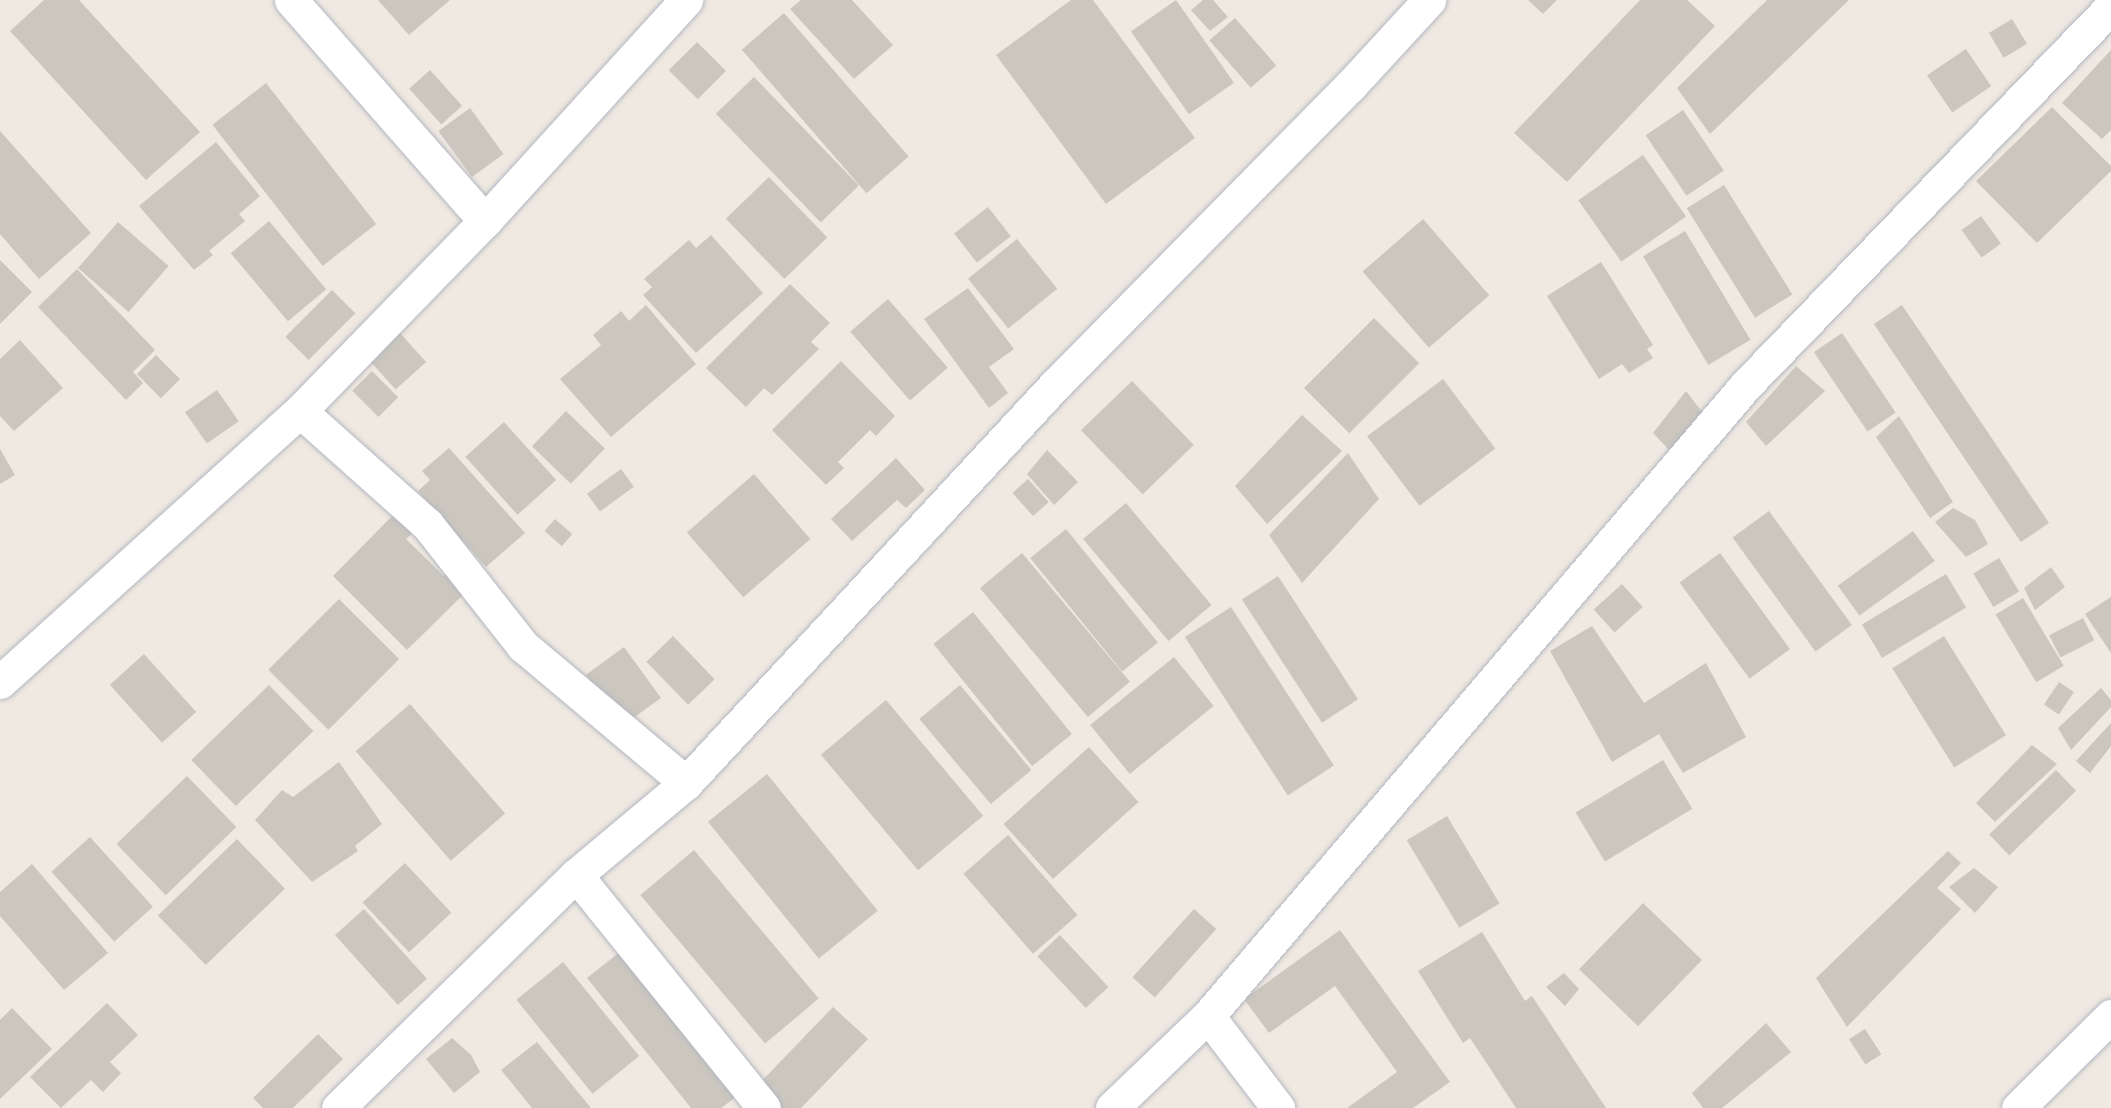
<!DOCTYPE html>
<style>
body{margin:0}
#map{position:relative;width:2111px;height:1108px;overflow:hidden;background:#efe9e1;font-family:"Space Grotesk",sans-serif}
div>[style]{position:absolute}
.building>*{inset:0;background:#cbc7bf;transform-origin:0 0}
.roads{filter:drop-shadow(0 0 2px #b4b7c1) drop-shadow(0 0 2px #b4b7c1)}
.minor>*{height:33px;margin:-16.5px;padding:0 16.5px;transform-origin:16.5px;border-radius:16.5px;background:#fff}
span{translate:-50% -50%;white-space:nowrap;text-align:center;line-height:1.15;-webkit-text-stroke:6px #fff;paint-order:stroke}
</style>
<div id="map">
<div class="building">
<div style="clip-path:polygon(44px 0,79px 0,200px 132px,146px 180px,10px 31px)"></div>
<div style="clip-path:polygon(378px 0,450px 0,409px 35px)"></div>
<div style="clip-path:polygon(801px 0,852px 0,893px 45px,854px 79px,790px 9px)"></div>
<div style="clip-path:polygon(1071px 0,1093px 0,1195px 138px,1106px 204px,996px 55px)"></div>
<div style="left:1176px;top:0;width:101px;height:55px;rotate:55deg"></div>
<div style="clip-path:polygon(1203px 0,1213px 0,1228px 17px,1210px 31px,1191px 10px)"></div>
<div style="clip-path:polygon(1528px 0,1557px 0,1543px 14px)"></div>
<div style="clip-path:polygon(1640px 0,1687px 0,1715px 26px,1567px 182px,1514px 133px)"></div>
<div style="clip-path:polygon(1767px 0,1849px 0,1710px 134px,1677px 88px)"></div>
<div style="left:784px;top:13px;width:190px;height:56px;rotate:49deg"></div>
<div style="left:1235px;top:18px;width:63px;height:34px;rotate:49deg"></div>
<div style="left:2012px;top:19px;width:29px;height:27px;rotate:59deg"></div>
<div style="left:697px;top:42px;width:41px;height:40px;rotate:45deg"></div>
<div style="left:1966px;top:49px;width:45px;height:47px;rotate:56deg"></div>
<div style="clip-path:polygon(2111px 50px,2111px 130px,2102px 139px,2062px 103px)"></div>
<div style="left:430px;top:70px;width:48px;height:28px;rotate:48deg"></div>
<div style="left:754px;top:77px;width:151px;height:53px;rotate:46deg"></div>
<div style="left:266px;top:83px;width:179px;height:68px;rotate:52deg"></div>
<div style="clip-path:polygon(2052px 107px,2111px 166px,2111px 171px,2037px 243px,1976px 181px)"></div>
<div style="left:470px;top:108px;width:57px;height:39px;rotate:54deg"></div>
<div style="left:1683px;top:110px;width:73px;height:45px;rotate:56deg"></div>
<div style="clip-path:polygon(0 131px,91px 233px,39px 279px,0 234px)"></div>
<div style="clip-path:polygon(216px 142px,260px 196px,239px 214px,245px 221px,209px 251px,213px 255px,194px 270px,139px 206px)"></div>
<div style="left:1643px;top:155px;width:75px;height:79px;rotate:55deg"></div>
<div style="left:769px;top:177px;width:84px;height:60px;rotate:46deg"></div>
<div style="left:1724px;top:185px;width:129px;height:44px;rotate:58deg"></div>
<div style="left:988px;top:207px;width:37px;height:43px;rotate:52deg"></div>
<div style="left:1981px;top:216px;width:34px;height:24px;rotate:54deg"></div>
<div style="left:1423px;top:219px;width:101px;height:80px;rotate:49deg"></div>
<div style="left:269px;top:221px;width:89px;height:50px;rotate:50deg"></div>
<div style="left:118px;top:222px;width:67px;height:61px;rotate:41deg"></div>
<div style="left:1685px;top:231px;width:127px;height:49px;rotate:59deg"></div>
<div style="clip-path:polygon(711px 235px,763px 293px,696px 353px,643px 295px,652px 287px,644px 279px,689px 240px,696px 248px)"></div>
<div style="left:1017px;top:239px;width:64px;height:63px;rotate:51deg"></div>
<div style="clip-path:polygon(0 260px,32px 292px,0 324px)"></div>
<div style="clip-path:polygon(1601px 262px,1653px 345px,1647px 349px,1653px 358px,1629px 373px,1622px 364px,1599px 379px,1547px 296px)"></div>
<div style="clip-path:polygon(77px 269px,155px 350px,133px 372px,143px 383px,126px 400px,38px 307px)"></div>
<div style="clip-path:polygon(790px 284px,830px 323px,811px 342px,819px 349px,772px 395px,764px 388px,746px 407px,706px 368px)"></div>
<div style="clip-path:polygon(968px 288px,1014px 349px,989px 367px,1008px 393px,989px 408px,924px 319px)"></div>
<div style="left:332px;top:290px;width:33px;height:66px;rotate:45deg"></div>
<div style="left:888px;top:299px;width:91px;height:50px;rotate:49deg"></div>
<div style="clip-path:polygon(646px 305px,696px 364px,611px 437px,560px 379px,601px 345px,593px 335px,621px 311px,629px 321px)"></div>
<div style="left:1902px;top:305px;width:263px;height:34px;rotate:56deg"></div>
<div style="left:1374px;top:318px;width:64px;height:99px;rotate:45deg"></div>
<div style="left:400px;top:333px;width:39px;height:41px;rotate:48deg"></div>
<div style="left:1842px;top:333px;width:96px;height:34px;rotate:56deg"></div>
<div style="clip-path:polygon(20px 340px,63px 388px,14px 431px,0 416px,0 359px)"></div>
<div style="left:156px;top:355px;width:34px;height:27px;rotate:45deg"></div>
<div style="clip-path:polygon(841px 361px,895px 416px,876px 436px,870px 430px,838px 462px,844px 468px,826px 485px,772px 430px)"></div>
<div style="clip-path:polygon(1796px 366px,1825px 391px,1766px 446px,1746px 422px)"></div>
<div style="left:372px;top:371px;width:37px;height:28px;rotate:45deg"></div>
<div style="left:1443px;top:379px;width:87px;height:95px;rotate:53deg"></div>
<div style="left:1132px;top:381px;width:89px;height:71px;rotate:46deg"></div>
<div style="left:217px;top:390px;width:38px;height:39px;rotate:55deg"></div>
<div style="clip-path:polygon(1686px 391px,1706px 417px,1671px 452px,1653px 433px)"></div>
<div style="left:566px;top:411px;width:54px;height:49px;rotate:44deg"></div>
<div style="clip-path:polygon(1302px 415px,1342px 451px,1267px 524px,1235px 486px)"></div>
<div style="clip-path:polygon(1899px 416px,1953px 502px,1930px 518px,1876px 437px)"></div>
<div style="left:504px;top:422px;width:78px;height:52px;rotate:48deg"></div>
<div style="clip-path:polygon(449px 448px,525px 533px,486px 567px,418px 491px,430px 480px,422px 471px)"></div>
<div style="clip-path:polygon(0 449px,15px 475px,0 484px)"></div>
<div style="clip-path:polygon(1047px 450px,1078px 482px,1054px 505px,1027px 474px)"></div>
<div style="clip-path:polygon(1348px 453px,1379px 499px,1302px 583px,1269px 535px)"></div>
<div style="clip-path:polygon(896px 458px,925px 490px,906px 508px,897px 500px,852px 541px,831px 519px)"></div>
<div style="left:621px;top:469px;width:22px;height:42px;rotate:54deg"></div>
<div style="left:754px;top:474px;width:86px;height:89px;rotate:49deg"></div>
<div style="left:1028px;top:479px;width:31px;height:21px;rotate:48deg"></div>
<div style="left:1126px;top:503px;width:133px;height:56px;rotate:50deg"></div>
<div style="clip-path:polygon(1953px 508px,1975px 520px,1988px 544px,1966px 557px,1935px 522px)"></div>
<div style="left:1769px;top:511px;width:141px;height:45px;rotate:54deg"></div>
<div style="clip-path:polygon(396px 512px,415px 530px,406px 539px,444px 576px,451px 569px,470px 588px,407px 650px,333px 576px)"></div>
<div style="left:555px;top:519px;width:23px;height:16px;rotate:41deg"></div>
<div style="left:1066px;top:529px;width:146px;height:46px;rotate:51deg"></div>
<div style="left:1913px;top:531px;width:37px;height:93px;rotate:54deg"></div>
<div style="left:1022px;top:553px;width:168px;height:55px;rotate:50deg"></div>
<div style="left:1720px;top:553px;width:119px;height:50px;rotate:54deg"></div>
<div style="left:1999px;top:558px;width:39px;height:30px;rotate:59deg"></div>
<div style="clip-path:polygon(2051px 567px,2065px 587px,2035px 610px,2024px 588px)"></div>
<div style="left:1946px;top:574px;width:39px;height:98px;rotate:59deg"></div>
<div style="left:1278px;top:576px;width:147px;height:43px;rotate:57deg"></div>
<div style="left:1622px;top:584px;width:31px;height:38px;rotate:48deg"></div>
<div style="clip-path:polygon(2111px 597px,2111px 653px,2085px 614px)"></div>
<div style="left:2023px;top:598px;width:79px;height:32px;rotate:59deg"></div>
<div style="left:339px;top:599px;width:85px;height:100px;rotate:45deg"></div>
<div style="left:1231px;top:607px;width:189px;height:55px;rotate:57deg"></div>
<div style="left:973px;top:612px;width:157px;height:51px;rotate:51deg"></div>
<div style="left:2083px;top:618px;width:25px;height:38px;rotate:63deg"></div>
<div style="clip-path:polygon(1592px 626px,1644px 703px,1706px 663px,1746px 737px,1683px 773px,1659px 734px,1612px 762px,1550px 651px)"></div>
<div style="left:673px;top:636px;width:60px;height:37px;rotate:46deg"></div>
<div style="left:1944px;top:636px;width:117px;height:61px;rotate:58deg"></div>
<div style="left:624px;top:647px;width:63px;height:47px;rotate:54deg"></div>
<div style="left:144px;top:654px;width:78px;height:46px;rotate:48deg"></div>
<div style="left:1174px;top:657px;width:63px;height:108px;rotate:51deg"></div>
<div style="left:2059px;top:682px;width:18px;height:27px;rotate:34deg"></div>
<div style="left:269px;top:685px;width:64px;height:108px;rotate:46deg"></div>
<div style="left:960px;top:685px;width:111px;height:53px;rotate:50deg"></div>
<div style="clip-path:polygon(2101px 688px,2111px 700px,2111px 707px,2071px 750px,2058px 728px)"></div>
<div style="left:886px;top:700px;width:151px;height:85px;rotate:50deg"></div>
<div style="left:410px;top:704px;width:145px;height:72px;rotate:49deg"></div>
<div style="clip-path:polygon(2111px 723px,2111px 746px,2090px 773px,2076px 761px)"></div>
<div style="clip-path:polygon(2032px 745px,2057px 764px,1995px 822px,1976px 803px)"></div>
<div style="left:1089px;top:747px;width:74px;height:115px;rotate:48deg"></div>
<div style="left:1663px;top:760px;width:57px;height:102px;rotate:59deg"></div>
<div style="clip-path:polygon(339px 762px,382px 824px,355px 846px,358px 851px,312px 882px,255px 820px,282px 790px,293px 797px)"></div>
<div style="left:2056px;top:770px;width:29px;height:93px;rotate:46deg"></div>
<div style="left:767px;top:774px;width:176px;height:76px;rotate:51deg"></div>
<div style="left:187px;top:776px;width:71px;height:98px;rotate:46deg"></div>
<div style="left:1447px;top:816px;width:102px;height:47px;rotate:59deg"></div>
<div style="left:1008px;top:835px;width:106px;height:59px;rotate:49deg"></div>
<div style="left:90px;top:837px;width:94px;height:52px;rotate:48deg"></div>
<div style="left:237px;top:839px;width:69px;height:110px;rotate:46deg"></div>
<div style="left:694px;top:850px;width:194px;height:70px;rotate:50deg"></div>
<div style="clip-path:polygon(1948px 851px,1961px 863px,1937px 888px,1961px 909px,1847px 1027px,1816px 978px)"></div>
<div style="left:405px;top:863px;width:68px;height:58px;rotate:47deg"></div>
<div style="clip-path:polygon(32px 864px,108px 953px,64px 990px,0 916px,0 892px)"></div>
<div style="clip-path:polygon(1974px 868px,1998px 887px,1975px 913px,1949px 887px)"></div>
<div style="left:1643px;top:903px;width:82px;height:92px;rotate:44deg"></div>
<div style="left:364px;top:909px;width:94px;height:39px;rotate:48deg"></div>
<div style="left:1194px;top:909px;width:30px;height:92px;rotate:42deg"></div>
<div style="clip-path:polygon(1340px 930px,1450px 1082px,1413px 1108px,1347px 1108px,1397px 1072px,1335px 986px,1269px 1033px,1244px 999px)"></div>
<div style="clip-path:polygon(1482px 932px,1525px 1001px,1532px 996px,1606px 1108px,1516px 1108px,1470px 1038px,1463px 1043px,1418px 971px)"></div>
<div style="left:1060px;top:935px;width:71px;height:31px;rotate:47deg"></div>
<div style="clip-path:polygon(621px 951px,736px 1097px,721px 1108px,691px 1108px,587px 978px)"></div>
<div style="left:563px;top:962px;width:121px;height:60px;rotate:51deg"></div>
<div style="clip-path:polygon(1564px 973px,1579px 989px,1565px 1006px,1546px 987px)"></div>
<div style="clip-path:polygon(107px 1003px,138px 1035px,110px 1062px,121px 1073px,103px 1092px,91px 1080px,61px 1108px,30px 1077px)"></div>
<div style="clip-path:polygon(833px 1007px,868px 1039px,801px 1108px,775px 1108px,755px 1088px)"></div>
<div style="clip-path:polygon(12px 1008px,52px 1049px,0 1099px,0 1020px)"></div>
<div style="clip-path:polygon(1766px 1023px,1791px 1052px,1722px 1108px,1703px 1108px,1692px 1093px)"></div>
<div style="left:1865px;top:1029px;width:30px;height:19px;rotate:57deg"></div>
<div style="clip-path:polygon(318px 1034px,343px 1059px,293px 1108px,263px 1108px,253px 1098px)"></div>
<div style="clip-path:polygon(452px 1038px,471px 1055px,480px 1072px,454px 1093px,426px 1059px)"></div>
<div style="clip-path:polygon(537px 1042px,591px 1108px,532px 1108px,501px 1070px)"></div>
</div>
<div class="roads">
<div class="minor">
<div style="left:291px;top:0;width:294px;rotate:48.7deg"></div>
<div style="left:300px;top:411px;width:170px;rotate:41.7deg"></div>
<div style="left:427px;top:524px;width:155px;rotate:51.8deg"></div>
<div style="left:523px;top:646px;width:213px;rotate:40deg"></div>
<div style="left:0;top:682px;width:404px;rotate:-42.1deg"></div>
<div style="left:300px;top:411px;width:265px;rotate:-45.8deg"></div>
<div style="left:485px;top:221px;width:299px;rotate:-47.7deg"></div>
<div style="left:576px;top:875px;width:299px;rotate:51.1deg"></div>
<div style="left:1208px;top:1016px;width:116px;rotate:52.7deg"></div>
<div style="left:338px;top:1108px;width:333px;rotate:-44.4deg"></div>
<div style="left:576px;top:875px;width:143px;rotate:-39.9deg"></div>
<div style="left:686px;top:783px;width:544px;rotate:-47.16deg"></div>
<div style="left:1056px;top:384px;width:419px;rotate:-45.4deg"></div>
<div style="left:1350px;top:86px;width:117px;rotate:-47.4deg"></div>
<div style="left:1112px;top:1108px;width:133px;rotate:-43.8deg"></div>
<div style="left:1208px;top:1016px;width:829px;rotate:-49.55deg"></div>
<div style="left:1746px;top:385px;width:525px;rotate:-46deg"></div>
<div style="left:2018px;top:1108px;width:131px;rotate:-44.7deg"></div>
</div>
</div>
</div>
